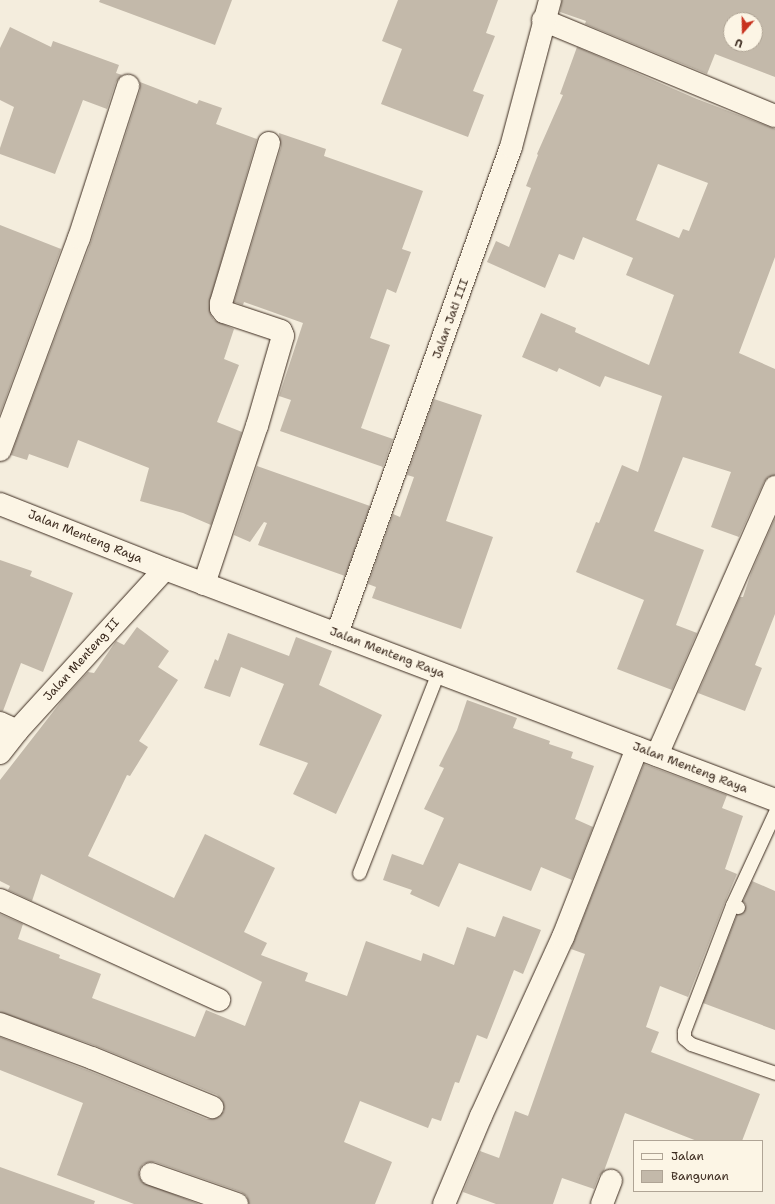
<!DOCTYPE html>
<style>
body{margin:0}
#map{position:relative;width:775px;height:1204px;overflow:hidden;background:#f4eddd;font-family:"Shantell Sans",sans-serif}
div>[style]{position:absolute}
.building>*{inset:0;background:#c3b9aa}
.roads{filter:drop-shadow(0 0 1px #3b2a1e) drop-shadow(0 0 1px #3b2a1e)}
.service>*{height:13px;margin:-6.5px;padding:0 6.5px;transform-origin:6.5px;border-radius:6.5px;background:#fcf5e5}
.minor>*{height:22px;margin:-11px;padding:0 11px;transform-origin:11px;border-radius:11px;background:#fcf5e5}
.tertiary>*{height:22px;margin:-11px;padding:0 11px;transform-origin:11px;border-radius:11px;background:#fcf5e5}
span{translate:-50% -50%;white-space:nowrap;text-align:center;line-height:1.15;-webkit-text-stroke:3px #fcf5e5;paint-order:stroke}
.street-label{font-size:12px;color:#3b2a1e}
.legend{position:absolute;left:633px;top:1140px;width:130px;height:52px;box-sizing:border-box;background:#fcf5e5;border:1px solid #afa495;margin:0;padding:5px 7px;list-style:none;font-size:12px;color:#3b2a1e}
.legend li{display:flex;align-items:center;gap:8px;height:20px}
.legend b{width:20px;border:1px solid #afa495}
.north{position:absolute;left:723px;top:12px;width:40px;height:40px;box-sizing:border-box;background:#fcf5e5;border:1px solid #afa495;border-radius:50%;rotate:200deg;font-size:11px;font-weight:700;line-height:16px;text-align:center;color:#3b2a1e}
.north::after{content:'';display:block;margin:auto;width:14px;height:18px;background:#c8321e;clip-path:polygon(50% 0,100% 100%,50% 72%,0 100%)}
</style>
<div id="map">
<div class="building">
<div style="clip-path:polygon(100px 0,232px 0,215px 45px,99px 2px)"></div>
<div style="clip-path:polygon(398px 0,498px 0,486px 33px,495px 36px,473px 91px,484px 95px,468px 137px,381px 104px,402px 49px,382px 41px)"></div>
<div style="clip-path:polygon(evenodd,562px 0,775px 0,775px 77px,715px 54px,707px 74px,585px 24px,586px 21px,560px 12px,562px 0,731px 20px,755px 20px,755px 44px,731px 44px,731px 20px)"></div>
<div style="clip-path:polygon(10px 27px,51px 47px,53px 41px,119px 65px,116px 73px,122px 75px,116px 82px,107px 109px,83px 100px,55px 174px,0 154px,0 148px,14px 107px,0 100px,0 48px)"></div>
<div style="clip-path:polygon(evenodd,577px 47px,697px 99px,775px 129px,775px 257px,739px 353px,775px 369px,775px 475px,768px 477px,764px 482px,739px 537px,711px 527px,731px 472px,683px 457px,654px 531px,704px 550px,676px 625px,697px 633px,672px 690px,617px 669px,644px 600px,576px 572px,596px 522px,599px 523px,622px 465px,638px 472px,662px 396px,605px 376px,600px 387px,559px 368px,557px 372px,522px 357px,541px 313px,576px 328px,575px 332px,649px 365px,674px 295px,626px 275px,633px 258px,583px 237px,574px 260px,559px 254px,545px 288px,487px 262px,496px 241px,509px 247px,531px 188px,526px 186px,538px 155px,537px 154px,563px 95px,560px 94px,577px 47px,658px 164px,708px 183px,689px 231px,683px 229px,679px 238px,636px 220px,658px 164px)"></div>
<div style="clip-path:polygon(140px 82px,197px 104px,199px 100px,222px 108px,216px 124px,257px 139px,209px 303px,211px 315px,214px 320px,234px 329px,224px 359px,239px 365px,217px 422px,242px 432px,211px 525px,183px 513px,140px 501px,149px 468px,78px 440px,68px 468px,29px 454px,27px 460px,11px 455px,91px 242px,140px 90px)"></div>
<div style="clip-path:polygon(279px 133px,326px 149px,324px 156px,423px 191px,402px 249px,411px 252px,396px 293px,387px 289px,370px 338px,390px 345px,361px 428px,393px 439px,383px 467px,280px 431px,291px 400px,279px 396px,303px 323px,244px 302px,243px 305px,234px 302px,281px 147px)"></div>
<div style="clip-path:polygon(0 225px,61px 249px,0 414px)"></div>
<div style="clip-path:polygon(434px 399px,482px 415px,446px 521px,493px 537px,461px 629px,372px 598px,376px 587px,368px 584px,393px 514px,400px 517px,414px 477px,407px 475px)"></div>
<div style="clip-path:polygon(257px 466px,370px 506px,345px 576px,258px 545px,267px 523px,264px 522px,250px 542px,234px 535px)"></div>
<div style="clip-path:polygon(775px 518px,775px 614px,755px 665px,762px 668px,745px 711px,698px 693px,740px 597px,743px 597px,751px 573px)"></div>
<div style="clip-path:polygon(0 560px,32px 571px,30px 576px,73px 593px,43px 672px,21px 663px,3px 711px,0 711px)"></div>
<div style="clip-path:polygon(137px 627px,169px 651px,158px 667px,178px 680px,139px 741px,148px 747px,130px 776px,127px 775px,88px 856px,174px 898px,205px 834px,275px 868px,244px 932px,267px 943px,261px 955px,308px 973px,305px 981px,347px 996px,366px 941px,421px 961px,423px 953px,454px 965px,467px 927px,495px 937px,503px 916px,541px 930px,523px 974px,514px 970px,487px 1039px,477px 1035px,459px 1083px,455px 1082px,441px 1121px,432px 1118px,428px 1128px,360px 1101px,344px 1142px,392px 1162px,375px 1204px,249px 1204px,247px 1196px,241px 1192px,155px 1162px,149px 1162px,143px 1164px,139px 1170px,139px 1177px,142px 1182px,199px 1204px,134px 1204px,57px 1175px,83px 1103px,0 1070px,0 1037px,87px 1070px,207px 1119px,213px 1119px,219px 1117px,224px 1111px,224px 1106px,222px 1100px,217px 1095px,96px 1046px,0 1012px,0 914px,23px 924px,18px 939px,60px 955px,59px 958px,101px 974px,92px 998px,195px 1037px,206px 1010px,245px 1026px,262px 982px,41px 874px,32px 901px,8px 890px,10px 886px,0 881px,0 780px,63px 699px,88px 672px,94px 673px,116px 641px,124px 645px)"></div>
<div style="clip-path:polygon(228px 633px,289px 656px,296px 637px,332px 651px,319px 685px,382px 715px,336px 814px,293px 794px,308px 763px,259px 745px,284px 684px,241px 667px,230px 697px,204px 688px,215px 659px,218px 661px)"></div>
<div style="clip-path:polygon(467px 700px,517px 718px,513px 728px,550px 741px,549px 744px,573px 752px,571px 758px,594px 766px,575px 819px,593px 827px,572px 880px,541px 867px,531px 891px,459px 863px,439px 907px,410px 894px,412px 890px,383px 880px,392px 854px,423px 865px,444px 818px,424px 809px,444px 768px,439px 766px,457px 730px)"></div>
<div style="clip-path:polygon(644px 764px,727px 795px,722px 808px,743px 816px,725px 869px,737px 874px,725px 902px,688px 997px,660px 986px,646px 1027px,659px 1032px,651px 1052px,760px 1094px,742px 1141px,697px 1141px,625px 1113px,604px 1171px,599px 1176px,594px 1189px,562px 1178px,553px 1204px,496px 1204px,463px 1192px,480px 1151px,499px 1158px,515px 1111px,528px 1116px,585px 954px,571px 949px)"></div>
<div style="clip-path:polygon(752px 881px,775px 891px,775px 1030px,703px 1003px,737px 915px,743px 913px,745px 910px,746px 905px,743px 901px)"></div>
<div style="clip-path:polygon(0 1167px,95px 1201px,94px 1204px,0 1204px)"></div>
</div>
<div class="roads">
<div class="service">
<div style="left:359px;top:873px;width:216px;rotate:-68.5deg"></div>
<div style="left:732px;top:905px;width:135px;rotate:110.9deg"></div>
<div style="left:684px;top:1031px;width:7px;rotate:90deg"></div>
<div style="left:684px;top:1038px;width:9px;rotate:41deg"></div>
<div style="left:691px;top:1044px;width:89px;rotate:19deg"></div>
<div style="left:738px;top:907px;width:6px;rotate:-162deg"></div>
<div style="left:732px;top:905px;width:102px;rotate:-65.2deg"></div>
</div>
<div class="minor">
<div style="left:543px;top:20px;width:251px;rotate:22.5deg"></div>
<div style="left:0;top:450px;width:226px;rotate:-69.6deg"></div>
<div style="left:79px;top:238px;width:160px;rotate:-72.1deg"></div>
<div style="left:204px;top:584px;width:167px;rotate:-71.5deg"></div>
<div style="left:257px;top:426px;width:94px;rotate:-73.9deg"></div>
<div style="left:283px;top:336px;width:5px;rotate:-112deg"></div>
<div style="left:281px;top:331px;width:60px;rotate:-161.6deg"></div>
<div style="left:224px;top:312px;width:5px;rotate:-127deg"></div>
<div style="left:221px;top:308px;width:5px;rotate:-90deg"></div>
<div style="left:221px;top:303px;width:167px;rotate:-73.3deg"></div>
<div style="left:337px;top:634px;width:517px;rotate:-70.34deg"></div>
<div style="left:511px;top:147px;width:152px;rotate:-75.1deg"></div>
<div style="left:0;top:723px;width:19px;rotate:25deg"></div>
<div style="left:657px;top:755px;width:293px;rotate:-66.2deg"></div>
<div style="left:0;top:900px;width:241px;rotate:24.5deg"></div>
<div style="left:0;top:1024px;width:98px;rotate:20.3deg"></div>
<div style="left:92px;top:1058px;width:130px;rotate:22.2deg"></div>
<div style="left:151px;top:1174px;width:91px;rotate:19.2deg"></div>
<div style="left:444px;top:1204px;width:95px;rotate:-67.2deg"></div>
<div style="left:481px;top:1116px;width:197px;rotate:-65.4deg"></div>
<div style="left:563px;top:937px;width:203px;rotate:-68.6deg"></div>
<div style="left:602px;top:1204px;width:25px;rotate:-69deg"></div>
</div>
<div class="tertiary">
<div style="left:0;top:504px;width:177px;rotate:21.5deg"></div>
<div style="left:165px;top:569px;width:652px;rotate:20.74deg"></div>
<div style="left:0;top:753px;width:28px;rotate:-52deg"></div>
<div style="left:17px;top:731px;width:219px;rotate:-47.6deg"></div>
</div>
</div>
<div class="street-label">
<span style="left:451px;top:319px;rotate:-70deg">Jalan Jati III</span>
<span style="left:85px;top:537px;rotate:22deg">Jalan Menteng Raya</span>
<span style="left:387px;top:653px;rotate:21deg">Jalan Menteng Raya</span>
<span style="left:82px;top:660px;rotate:-48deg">Jalan Menteng II</span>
<span style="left:690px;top:768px;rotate:21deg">Jalan Menteng Raya</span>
</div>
<ul class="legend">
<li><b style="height:5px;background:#fcf5e5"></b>Jalan</li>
<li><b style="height:11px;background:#c3b9aa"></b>Bangunan</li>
</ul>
<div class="north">U</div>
</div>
